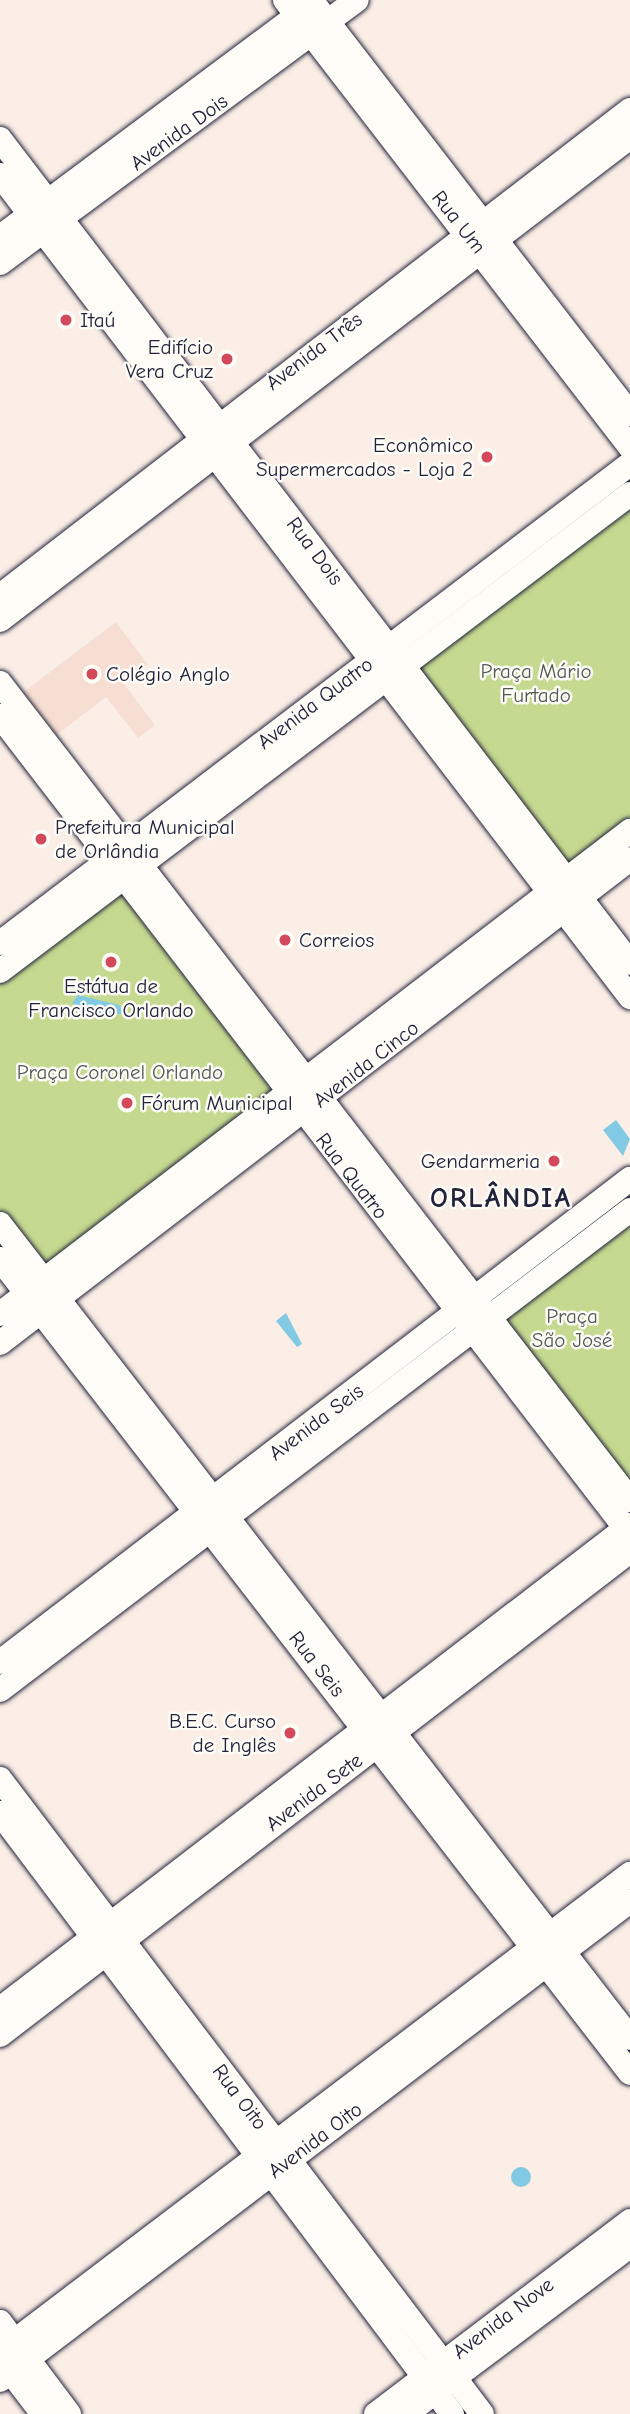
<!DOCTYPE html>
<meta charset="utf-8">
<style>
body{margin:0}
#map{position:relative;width:630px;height:2414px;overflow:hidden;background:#faeee6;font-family:"Comic Neue",sans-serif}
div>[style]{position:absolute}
.built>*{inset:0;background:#f6ded2}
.green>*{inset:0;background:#c5da90}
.water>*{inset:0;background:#82c9e3}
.round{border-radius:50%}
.roads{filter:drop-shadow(0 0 2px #22223b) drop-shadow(0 0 2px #22223b)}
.minor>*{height:24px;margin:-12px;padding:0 12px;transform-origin:12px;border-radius:12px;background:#fdfcf7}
.dots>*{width:19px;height:19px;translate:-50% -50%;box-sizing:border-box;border:4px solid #fdfcf7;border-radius:50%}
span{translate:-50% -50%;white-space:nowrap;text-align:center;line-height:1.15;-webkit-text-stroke:5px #fdfcf7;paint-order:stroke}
.street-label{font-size:21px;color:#22223b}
.poi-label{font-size:21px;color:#22223b}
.left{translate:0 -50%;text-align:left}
.right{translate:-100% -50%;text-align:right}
.park-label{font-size:21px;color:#535954}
.district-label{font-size:28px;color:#22223b;font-weight:700;letter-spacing:2px}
</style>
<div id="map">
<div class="built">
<div style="clip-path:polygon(116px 622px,148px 665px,124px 684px,155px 725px,138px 738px,106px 697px,46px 743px,13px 700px)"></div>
</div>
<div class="green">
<div style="clip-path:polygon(630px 495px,630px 830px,566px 879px,405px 666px)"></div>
<div style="clip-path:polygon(122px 877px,289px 1094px,44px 1281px,0 1225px,0 971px)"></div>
<div style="clip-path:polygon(630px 1209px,630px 1500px,489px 1318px)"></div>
</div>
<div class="water">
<div style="clip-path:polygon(78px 995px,119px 1005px,124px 1014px,86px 1013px,72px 1003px)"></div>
<div style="clip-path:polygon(616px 1120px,630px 1139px,623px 1156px,603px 1130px)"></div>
<div style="clip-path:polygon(286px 1313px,302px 1344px,297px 1347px,276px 1321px)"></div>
<div class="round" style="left:511px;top:2167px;width:20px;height:20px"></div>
</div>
<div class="roads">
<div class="minor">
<div style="left:285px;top:0;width:565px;rotate:52.34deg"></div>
<div style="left:311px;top:0;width:523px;rotate:52.38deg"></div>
<div style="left:0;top:139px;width:1037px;rotate:52.6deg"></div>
<div style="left:0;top:175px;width:1036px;rotate:52.53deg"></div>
<div style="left:0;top:237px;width:385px;rotate:-36.7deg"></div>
<div style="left:0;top:263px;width:443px;rotate:-36.4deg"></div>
<div style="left:0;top:596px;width:796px;rotate:-37.65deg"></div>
<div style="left:0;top:620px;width:794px;rotate:-37.48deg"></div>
<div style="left:0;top:683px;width:1032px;rotate:52.36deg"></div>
<div style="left:0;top:716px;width:1032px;rotate:52.4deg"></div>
<div style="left:0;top:943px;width:791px;rotate:-37.25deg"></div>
<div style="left:0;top:971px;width:790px;rotate:-37.13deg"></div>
<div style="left:0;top:1224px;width:1029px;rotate:52.26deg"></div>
<div style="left:0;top:1259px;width:1029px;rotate:52.26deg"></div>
<div style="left:0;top:1314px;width:794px;rotate:-37.48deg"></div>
<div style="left:0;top:1343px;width:794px;rotate:-37.53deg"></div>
<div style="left:0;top:1662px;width:794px;rotate:-37.48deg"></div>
<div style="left:0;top:1690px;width:792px;rotate:-37.3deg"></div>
<div style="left:0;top:1779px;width:797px;rotate:52.8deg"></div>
<div style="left:0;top:1813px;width:752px;rotate:53.05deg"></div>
<div style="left:0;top:2009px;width:794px;rotate:-37.53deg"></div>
<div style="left:0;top:2035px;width:794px;rotate:-37.53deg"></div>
<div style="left:0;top:2322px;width:115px;rotate:53.1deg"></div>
<div style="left:0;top:2352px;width:791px;rotate:-37.19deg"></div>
<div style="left:0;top:2358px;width:71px;rotate:52.5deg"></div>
<div style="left:0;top:2380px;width:791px;rotate:-37.25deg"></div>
<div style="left:376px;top:2414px;width:319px;rotate:-37.2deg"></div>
<div style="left:406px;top:2414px;width:280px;rotate:-36.9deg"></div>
</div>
</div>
<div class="dots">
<div style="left:66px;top:320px;background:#d1495b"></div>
<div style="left:227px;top:359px;background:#d1495b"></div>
<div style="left:487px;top:457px;background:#d1495b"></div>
<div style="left:92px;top:674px;background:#d1495b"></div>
<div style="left:41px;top:839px;background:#d1495b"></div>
<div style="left:285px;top:940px;background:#d1495b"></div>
<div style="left:111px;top:962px;background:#d1495b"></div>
<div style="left:127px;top:1103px;background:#d1495b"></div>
<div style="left:554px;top:1161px;background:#d1495b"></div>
<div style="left:290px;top:1733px;background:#d1495b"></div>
</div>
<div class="street-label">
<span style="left:179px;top:132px;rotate:-36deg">Avenida Dois</span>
<span style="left:459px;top:222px;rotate:52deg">Rua Um</span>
<span style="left:314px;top:351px;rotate:-37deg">Avenida Três</span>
<span style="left:315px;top:551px;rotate:53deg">Rua Dois</span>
<span style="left:315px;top:703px;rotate:-37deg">Avenida Quatro</span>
<span style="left:366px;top:1064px;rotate:-38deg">Avenida Cinco</span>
<span style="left:352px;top:1176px;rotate:52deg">Rua Quatro</span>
<span style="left:316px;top:1422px;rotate:-37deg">Avenida Seis</span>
<span style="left:317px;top:1664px;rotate:52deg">Rua Seis</span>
<span style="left:314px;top:1792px;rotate:-37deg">Avenida Sete</span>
<span style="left:240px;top:2097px;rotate:53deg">Rua Oito</span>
<span style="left:315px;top:2140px;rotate:-37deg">Avenida Oito</span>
<span style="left:503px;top:2318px;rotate:-37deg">Avenida Nove</span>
</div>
<div class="poi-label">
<span class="left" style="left:80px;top:320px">Itaú</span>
<span class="right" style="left:213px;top:359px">Edifício<br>Vera Cruz</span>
<span class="right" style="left:473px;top:457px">Econômico<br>Supermercados - Loja 2</span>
<span class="left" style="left:106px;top:674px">Colégio Anglo</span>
<span class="left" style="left:55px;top:839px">Prefeitura Municipal<br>de Orlândia</span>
<span class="left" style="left:299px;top:940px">Correios</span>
<span style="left:111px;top:998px">Estátua de<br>Francisco Orlando</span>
<span class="left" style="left:141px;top:1103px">Fórum Municipal</span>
<span class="right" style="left:540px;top:1161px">Gendarmeria</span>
<span class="right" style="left:276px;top:1733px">B.E.C. Curso<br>de Inglês</span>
</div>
<div class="park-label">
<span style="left:536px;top:683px">Praça Mário<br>Furtado</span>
<span style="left:120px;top:1072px">Praça Coronel Orlando</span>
<span style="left:572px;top:1328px">Praça<br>São José</span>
</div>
<div class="district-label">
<span style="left:501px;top:1198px">ORLÂNDIA</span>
</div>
</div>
